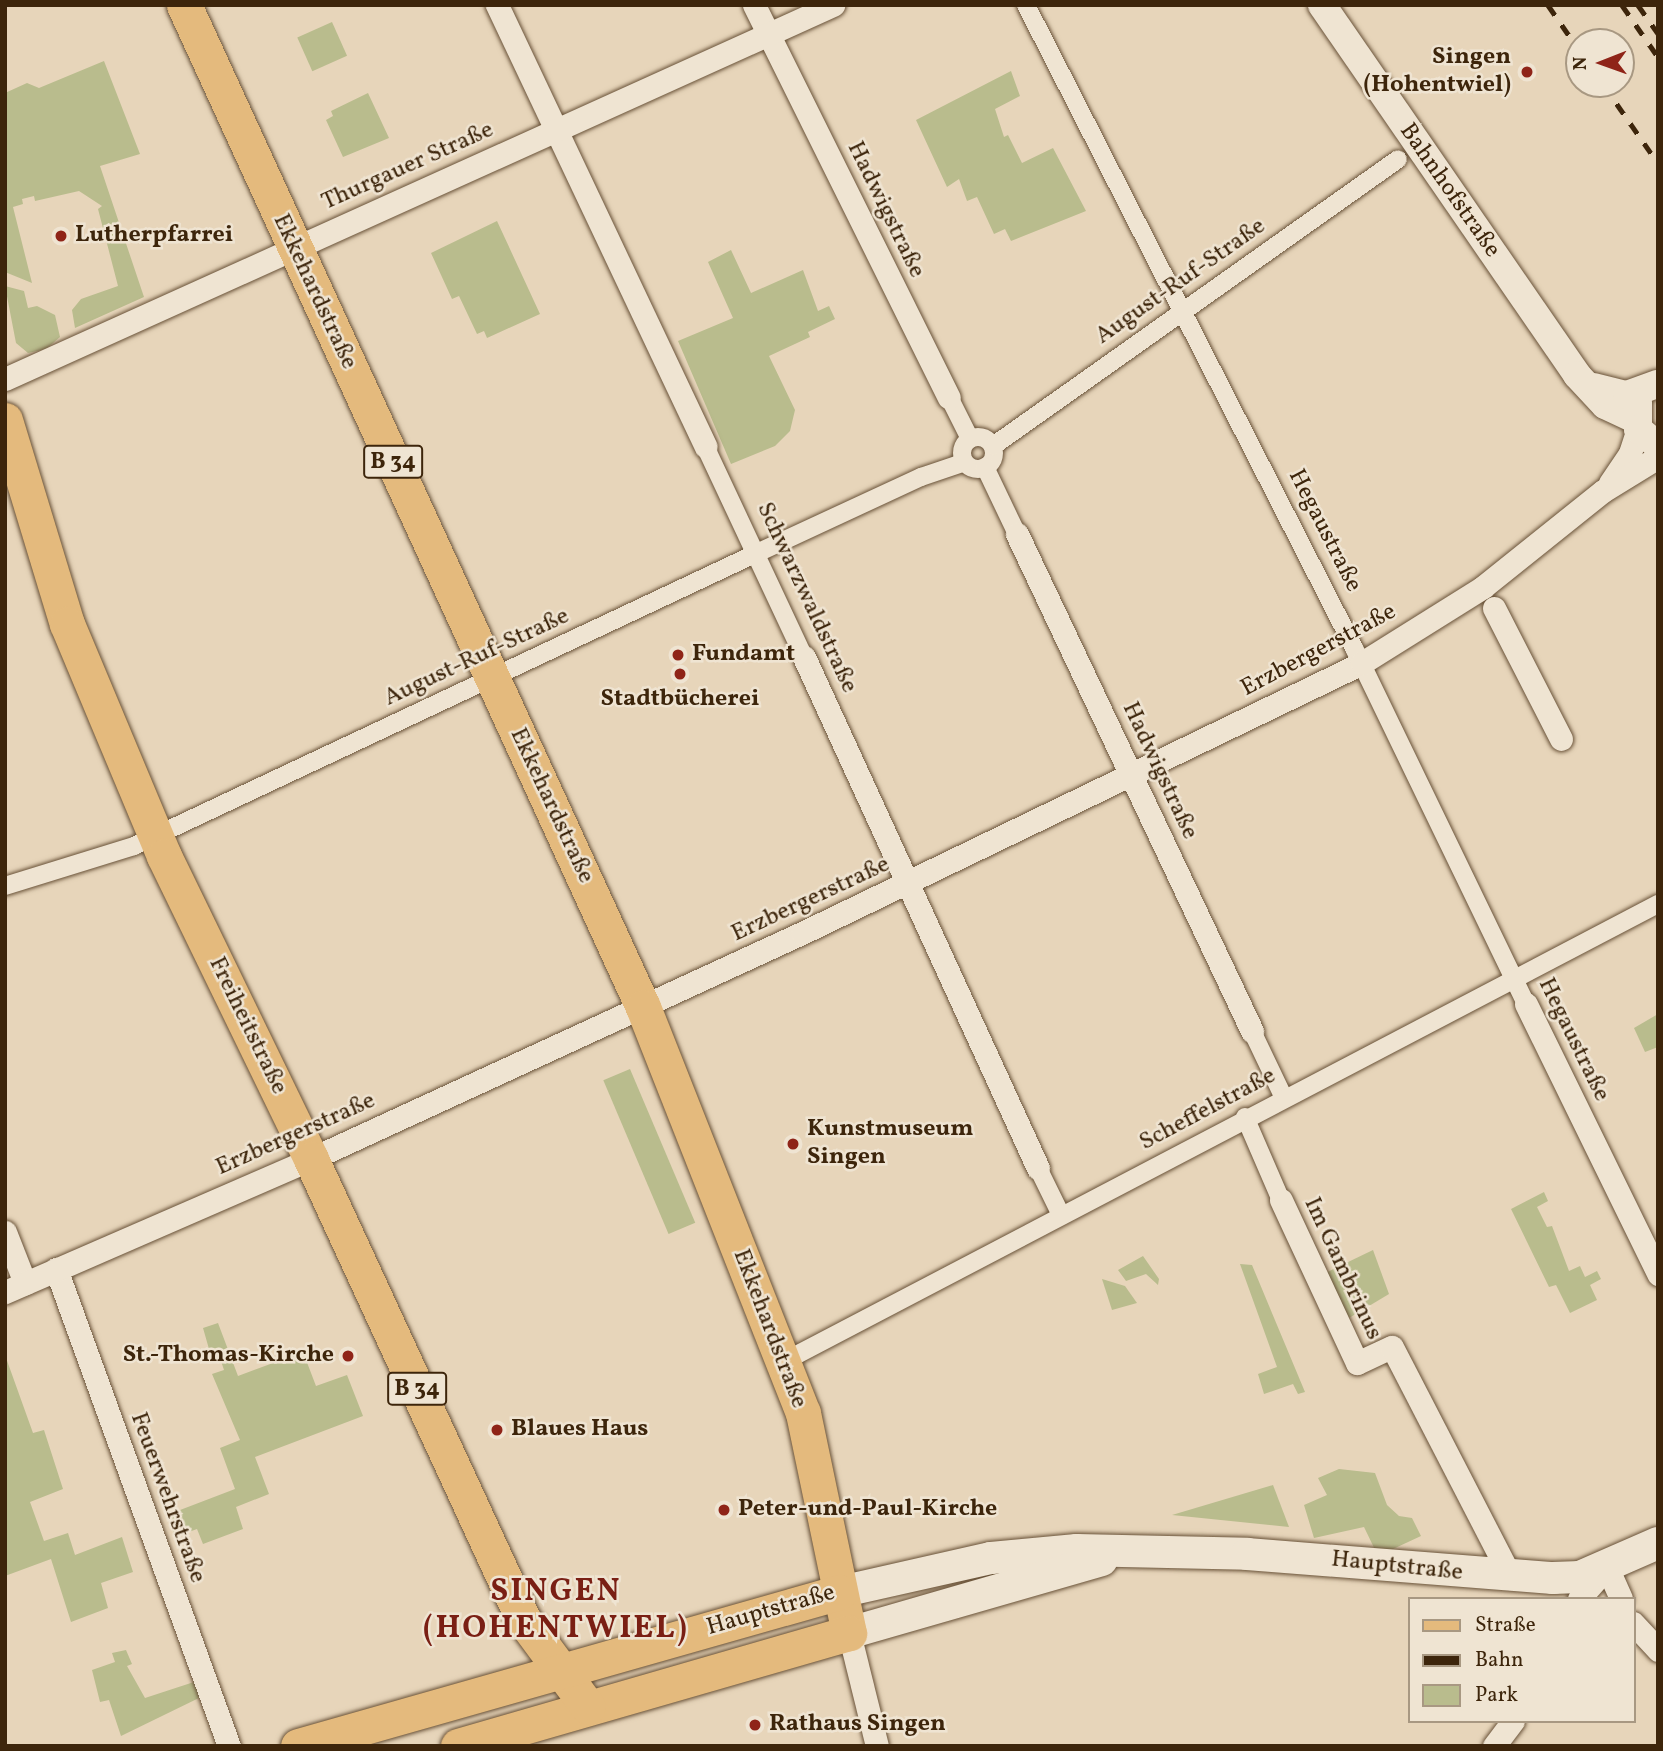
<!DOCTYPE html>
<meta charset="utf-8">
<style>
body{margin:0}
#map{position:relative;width:1663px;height:1751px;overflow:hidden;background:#e7d5ba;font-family:Vollkorn,serif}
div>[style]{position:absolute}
.green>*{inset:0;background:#b9bc8d;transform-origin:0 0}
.roads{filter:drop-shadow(0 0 2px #685137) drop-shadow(0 0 2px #685137)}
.pedestrian>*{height:18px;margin:-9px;padding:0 9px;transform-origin:9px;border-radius:9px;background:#efe4d2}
.pedestrian>.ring{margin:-9px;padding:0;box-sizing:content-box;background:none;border:18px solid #efe4d2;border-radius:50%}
.minor>*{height:23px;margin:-11.5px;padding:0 11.5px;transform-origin:11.5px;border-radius:11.5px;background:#efe4d2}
.tertiary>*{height:28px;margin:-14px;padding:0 14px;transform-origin:14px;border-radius:14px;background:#efe4d2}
.secondary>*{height:32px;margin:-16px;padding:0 16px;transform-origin:16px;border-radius:16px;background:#efe4d2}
.primary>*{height:35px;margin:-17.5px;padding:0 17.5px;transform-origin:17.5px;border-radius:17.5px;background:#e4ba7d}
.rail>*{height:5px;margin-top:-2.5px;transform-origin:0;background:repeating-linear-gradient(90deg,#3d250b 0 12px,transparent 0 24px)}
.dots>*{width:19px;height:19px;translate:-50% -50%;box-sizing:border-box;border:4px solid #efe4d2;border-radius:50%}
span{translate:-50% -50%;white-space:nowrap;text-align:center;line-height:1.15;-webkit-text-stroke:5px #efe4d2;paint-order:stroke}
.shield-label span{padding:2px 5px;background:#efe4d2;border:2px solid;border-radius:5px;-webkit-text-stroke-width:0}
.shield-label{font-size:23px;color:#3d250b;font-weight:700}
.poi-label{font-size:24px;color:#3d250b;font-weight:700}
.right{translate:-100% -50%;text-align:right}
.left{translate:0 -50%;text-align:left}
.street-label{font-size:24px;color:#3d250b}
.district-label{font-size:32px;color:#7a1f14;font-weight:700;letter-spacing:2px}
.frame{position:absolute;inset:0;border:7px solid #3d250b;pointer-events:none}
.legend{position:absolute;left:1408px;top:1597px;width:228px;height:126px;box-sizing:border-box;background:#efe4d2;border:2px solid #a89882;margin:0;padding:9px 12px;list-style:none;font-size:21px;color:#3d250b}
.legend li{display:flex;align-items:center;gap:14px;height:35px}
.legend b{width:35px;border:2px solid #a89882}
.north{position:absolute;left:1565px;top:28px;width:70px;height:70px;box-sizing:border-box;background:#efe4d2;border:2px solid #a89882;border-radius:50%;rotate:269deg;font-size:19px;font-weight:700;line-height:28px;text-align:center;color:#3d250b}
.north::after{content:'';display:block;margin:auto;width:24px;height:32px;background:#8f2418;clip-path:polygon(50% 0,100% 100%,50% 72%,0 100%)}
</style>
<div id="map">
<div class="green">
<div style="left:332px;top:22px;width:37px;height:38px;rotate:66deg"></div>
<div style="clip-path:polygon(104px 61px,140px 154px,100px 166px,144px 297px,75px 328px,72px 310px,81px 299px,118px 286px,98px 209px,102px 206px,79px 191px,35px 201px,34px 196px,22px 199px,23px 204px,13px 207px,32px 283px,5px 272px,5px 93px,27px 83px,39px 88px)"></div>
<div style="clip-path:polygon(1011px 71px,1020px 96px,995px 109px,1004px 137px,1008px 135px,1022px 163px,1053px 148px,1086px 211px,1011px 241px,1005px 229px,994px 234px,977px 197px,967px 201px,959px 179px,947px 187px,916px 120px)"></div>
<div style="clip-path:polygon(368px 93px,389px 138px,343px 157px,326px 120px,333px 116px,331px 111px)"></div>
<div style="clip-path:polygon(497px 221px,540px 314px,487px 338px,484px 331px,477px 334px,459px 296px,452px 299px,431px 253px)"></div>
<div style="clip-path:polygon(731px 250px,751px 293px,803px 270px,818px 311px,829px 306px,835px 319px,808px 332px,810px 337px,769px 356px,795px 410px,790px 431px,775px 446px,731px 464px,678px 341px,733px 318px,708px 262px)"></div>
<div style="clip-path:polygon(5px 286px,24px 291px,28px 308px,37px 306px,55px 315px,60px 337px,46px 349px,28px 353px,16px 343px)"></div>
<div style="clip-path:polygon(1658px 1014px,1658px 1047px,1645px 1052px,1634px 1028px)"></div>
<div style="left:630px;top:1069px;width:167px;height:29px;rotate:67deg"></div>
<div style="clip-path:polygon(1544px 1192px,1548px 1201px,1537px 1207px,1547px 1227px,1552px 1226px,1569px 1271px,1580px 1266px,1585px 1277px,1597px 1271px,1601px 1279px,1590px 1285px,1597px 1300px,1570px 1313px,1556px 1285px,1549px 1287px,1511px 1209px)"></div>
<div style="clip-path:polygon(1373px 1250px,1389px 1294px,1339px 1324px,1317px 1277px)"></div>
<div style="clip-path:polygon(1143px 1256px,1159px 1279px,1158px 1285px,1146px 1274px,1126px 1281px,1118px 1270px)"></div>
<div style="clip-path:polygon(1240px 1264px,1252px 1265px,1305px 1392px,1298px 1394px,1293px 1384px,1264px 1394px,1258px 1374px,1277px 1367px)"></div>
<div style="clip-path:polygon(1102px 1279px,1125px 1286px,1137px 1303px,1112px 1310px)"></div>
<div style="clip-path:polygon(218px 1323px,238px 1376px,303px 1352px,316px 1386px,347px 1375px,363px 1416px,255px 1457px,269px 1494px,236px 1507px,243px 1529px,203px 1544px,197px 1529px,175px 1537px,167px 1515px,235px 1489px,220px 1448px,240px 1440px,212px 1374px,224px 1370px,221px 1361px,216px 1354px,211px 1356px,203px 1328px)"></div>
<div style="clip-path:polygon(5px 1355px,33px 1433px,44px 1430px,63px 1489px,30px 1502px,44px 1541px,68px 1533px,75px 1555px,122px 1537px,133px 1572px,101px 1583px,108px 1608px,71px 1622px,51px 1559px,5px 1576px)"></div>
<div style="clip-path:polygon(1339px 1469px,1375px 1473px,1387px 1505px,1399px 1516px,1412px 1518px,1421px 1536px,1378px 1556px,1364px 1527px,1314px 1538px,1304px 1505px,1327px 1495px,1318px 1478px)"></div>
<div style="clip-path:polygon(1273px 1485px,1289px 1527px,1172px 1515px)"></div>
<div style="clip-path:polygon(126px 1650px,132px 1664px,127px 1666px,145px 1698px,197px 1681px,201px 1697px,121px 1736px,109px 1700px,100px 1702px,92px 1670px,115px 1662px,112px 1653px)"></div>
</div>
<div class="roads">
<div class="pedestrian">
<div style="left:1026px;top:5px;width:722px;rotate:62.97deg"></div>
<div style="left:1354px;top:648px;width:395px;rotate:64.2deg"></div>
<div style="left:949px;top:397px;width:47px;rotate:63.4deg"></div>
<div class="ring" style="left:962px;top:437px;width:14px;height:14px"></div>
<div style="left:705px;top:446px;width:233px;rotate:64.9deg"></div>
<div style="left:993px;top:446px;width:496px;rotate:-35.3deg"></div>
<div style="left:985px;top:467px;width:74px;rotate:64.5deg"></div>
<div style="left:5px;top:886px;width:135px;rotate:-17.2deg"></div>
<div style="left:134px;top:846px;width:688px;rotate:-25.19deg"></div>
<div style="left:757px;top:553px;width:181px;rotate:-24.9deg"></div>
<div style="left:921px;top:477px;width:46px;rotate:-18.8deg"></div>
<div style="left:1252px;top:1031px;width:74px;rotate:64.5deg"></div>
<div style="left:1245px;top:1117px;width:90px;rotate:66.6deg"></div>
<div style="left:1038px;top:1168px;width:52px;rotate:63.9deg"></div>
<div style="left:783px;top:1362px;width:988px;rotate:-27.63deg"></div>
</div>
<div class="minor">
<div style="left:497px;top:5px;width:488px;rotate:64.7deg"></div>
<div style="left:754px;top:5px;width:438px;rotate:63.6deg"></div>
<div style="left:5px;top:379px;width:909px;rotate:-24.31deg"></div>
<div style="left:1610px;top:483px;width:36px;rotate:-56deg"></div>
<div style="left:1630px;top:453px;width:25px;rotate:-72deg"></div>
<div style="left:1017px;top:534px;width:550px;rotate:64.69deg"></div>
<div style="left:1494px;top:608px;width:147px;rotate:62.9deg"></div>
<div style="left:804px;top:657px;width:562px;rotate:65.4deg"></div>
<div style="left:1526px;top:1004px;width:301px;rotate:63.9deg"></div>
<div style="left:1281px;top:1200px;width:180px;rotate:65deg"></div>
<div style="left:1357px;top:1363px;width:38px;rotate:-25deg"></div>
<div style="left:1392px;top:1347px;width:260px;rotate:62.7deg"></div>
<div style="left:5px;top:1232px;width:55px;rotate:68.6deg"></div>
<div style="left:56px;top:1269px;width:507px;rotate:70.07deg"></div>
<div style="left:5px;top:1292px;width:334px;rotate:-23.5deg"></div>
<div style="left:311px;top:1159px;width:541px;rotate:-24.72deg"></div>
<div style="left:802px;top:933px;width:622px;rotate:-25.74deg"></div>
<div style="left:1362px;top:663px;width:143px;rotate:-32.1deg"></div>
<div style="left:1483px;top:587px;width:154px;rotate:-38.7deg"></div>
<div style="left:1603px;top:491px;width:65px;rotate:-31.7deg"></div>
<div style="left:1579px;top:1599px;width:43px;rotate:-48.8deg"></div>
<div style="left:1607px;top:1567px;width:35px;rotate:66deg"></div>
<div style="left:1633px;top:1623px;width:37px;rotate:47deg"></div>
<div style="left:849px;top:1633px;width:116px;rotate:76.1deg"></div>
<div style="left:1494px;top:1746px;width:31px;rotate:-53deg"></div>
</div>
<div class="tertiary">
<div style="left:1322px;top:5px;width:449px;rotate:55.4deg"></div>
<div style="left:1577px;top:375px;width:41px;rotate:47deg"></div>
<div style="left:1605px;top:405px;width:33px;rotate:25deg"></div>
<div style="left:1594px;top:387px;width:34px;rotate:14deg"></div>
<div style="left:1627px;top:395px;width:33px;rotate:-20deg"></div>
<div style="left:1638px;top:402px;width:27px;rotate:90deg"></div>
<div style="left:1638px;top:429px;width:26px;rotate:40deg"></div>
</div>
<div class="secondary">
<div style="left:840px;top:1592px;width:155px;rotate:-12.7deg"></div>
<div style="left:991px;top:1558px;width:86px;rotate:-5.3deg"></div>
<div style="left:1077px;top:1550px;width:170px;rotate:1.3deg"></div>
<div style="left:1247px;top:1554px;width:307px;rotate:4.5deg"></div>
<div style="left:1553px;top:1578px;width:27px;rotate:-2deg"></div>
<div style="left:1580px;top:1577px;width:85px;rotate:-23.6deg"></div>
<div style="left:849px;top:1633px;width:263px;rotate:-16.1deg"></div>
</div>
<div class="primary">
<div style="left:184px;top:5px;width:1102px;rotate:65.39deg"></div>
<div style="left:643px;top:1007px;width:436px;rotate:68.5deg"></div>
<div style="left:803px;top:1413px;width:225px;rotate:78.2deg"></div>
<div style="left:849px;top:1633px;width:407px;rotate:163.9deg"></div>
<div style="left:5px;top:420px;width:213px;rotate:73.1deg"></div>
<div style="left:67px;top:624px;width:251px;rotate:67.3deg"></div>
<div style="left:164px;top:856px;width:337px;rotate:64.1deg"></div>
<div style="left:311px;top:1159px;width:507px;rotate:65.26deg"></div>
<div style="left:523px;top:1619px;width:109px;rotate:53.5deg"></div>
<div style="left:298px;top:1746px;width:563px;rotate:-15.86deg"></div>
</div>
</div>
<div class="rail">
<div style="left:1548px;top:5px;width:55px;rotate:55.4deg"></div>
<div style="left:1622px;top:5px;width:63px;rotate:55.3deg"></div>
<div style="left:1638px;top:5px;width:35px;rotate:55deg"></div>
<div style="left:1603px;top:84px;width:96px;rotate:55.2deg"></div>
</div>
<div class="dots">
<div style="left:1527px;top:72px;background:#8f2418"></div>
<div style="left:61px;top:236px;background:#8f2418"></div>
<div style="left:678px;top:655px;background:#8f2418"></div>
<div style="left:680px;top:674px;background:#8f2418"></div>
<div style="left:793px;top:1144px;background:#8f2418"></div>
<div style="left:348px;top:1356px;background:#8f2418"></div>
<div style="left:497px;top:1430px;background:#8f2418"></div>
<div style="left:724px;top:1510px;background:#8f2418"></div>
<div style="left:755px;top:1725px;background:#8f2418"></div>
</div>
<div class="shield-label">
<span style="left:393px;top:462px">B 34</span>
<span style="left:417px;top:1389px">B 34</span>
</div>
<div class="poi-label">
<span class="right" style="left:1511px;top:72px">Singen<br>(Hohentwiel)</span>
<span class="left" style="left:75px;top:236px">Lutherpfarrei</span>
<span class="left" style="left:692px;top:655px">Fundamt</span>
<span style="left:680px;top:700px">Stadtbücherei</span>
<span class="left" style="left:807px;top:1144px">Kunstmuseum<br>Singen</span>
<span class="right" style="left:334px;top:1356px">St.-Thomas-Kirche</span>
<span class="left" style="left:511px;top:1430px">Blaues Haus</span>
<span class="left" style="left:738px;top:1510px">Peter-und-Paul-Kirche</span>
<span class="left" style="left:769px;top:1725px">Rathaus Singen</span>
</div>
<div class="street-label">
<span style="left:408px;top:167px;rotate:-24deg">Thurgauer Straße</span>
<span style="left:1449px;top:191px;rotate:55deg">Bahnhofstraße</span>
<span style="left:885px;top:210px;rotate:64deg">Hadwigstraße</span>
<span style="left:1181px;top:282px;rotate:-35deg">August-Ruf-Straße</span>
<span style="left:314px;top:292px;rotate:65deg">Ekkehardstraße</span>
<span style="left:1324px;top:531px;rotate:63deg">Hegaustraße</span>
<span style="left:806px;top:598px;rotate:65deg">Schwarzwaldstraße</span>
<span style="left:1319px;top:651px;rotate:-28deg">Erzbergerstraße</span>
<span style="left:477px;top:658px;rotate:-25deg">August-Ruf-Straße</span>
<span style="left:1159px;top:771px;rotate:65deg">Hadwigstraße</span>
<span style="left:551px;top:806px;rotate:65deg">Ekkehardstraße</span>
<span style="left:811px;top:900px;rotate:-25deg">Erzbergerstraße</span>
<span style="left:247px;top:1026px;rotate:64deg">Freiheitstraße</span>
<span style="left:1573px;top:1040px;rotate:64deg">Hegaustraße</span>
<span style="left:1208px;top:1110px;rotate:-28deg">Scheffelstraße</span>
<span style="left:296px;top:1135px;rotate:-24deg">Erzbergerstraße</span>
<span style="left:1342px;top:1269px;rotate:65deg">Im Gambrinus</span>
<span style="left:769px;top:1329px;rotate:69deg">Ekkehardstraße</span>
<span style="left:167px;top:1498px;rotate:70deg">Feuerwehrstraße</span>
<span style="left:1397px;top:1567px;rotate:6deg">Hauptstraße</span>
<span style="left:771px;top:1611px;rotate:-16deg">Hauptstraße</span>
</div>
<div class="district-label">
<span style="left:556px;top:1611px">SINGEN<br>(HOHENTWIEL)</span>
</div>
<div class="frame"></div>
<ul class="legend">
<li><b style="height:9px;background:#e4ba7d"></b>Straße</li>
<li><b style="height:9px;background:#3d250b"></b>Bahn</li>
<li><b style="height:19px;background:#b9bc8d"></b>Park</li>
</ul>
<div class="north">N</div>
</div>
